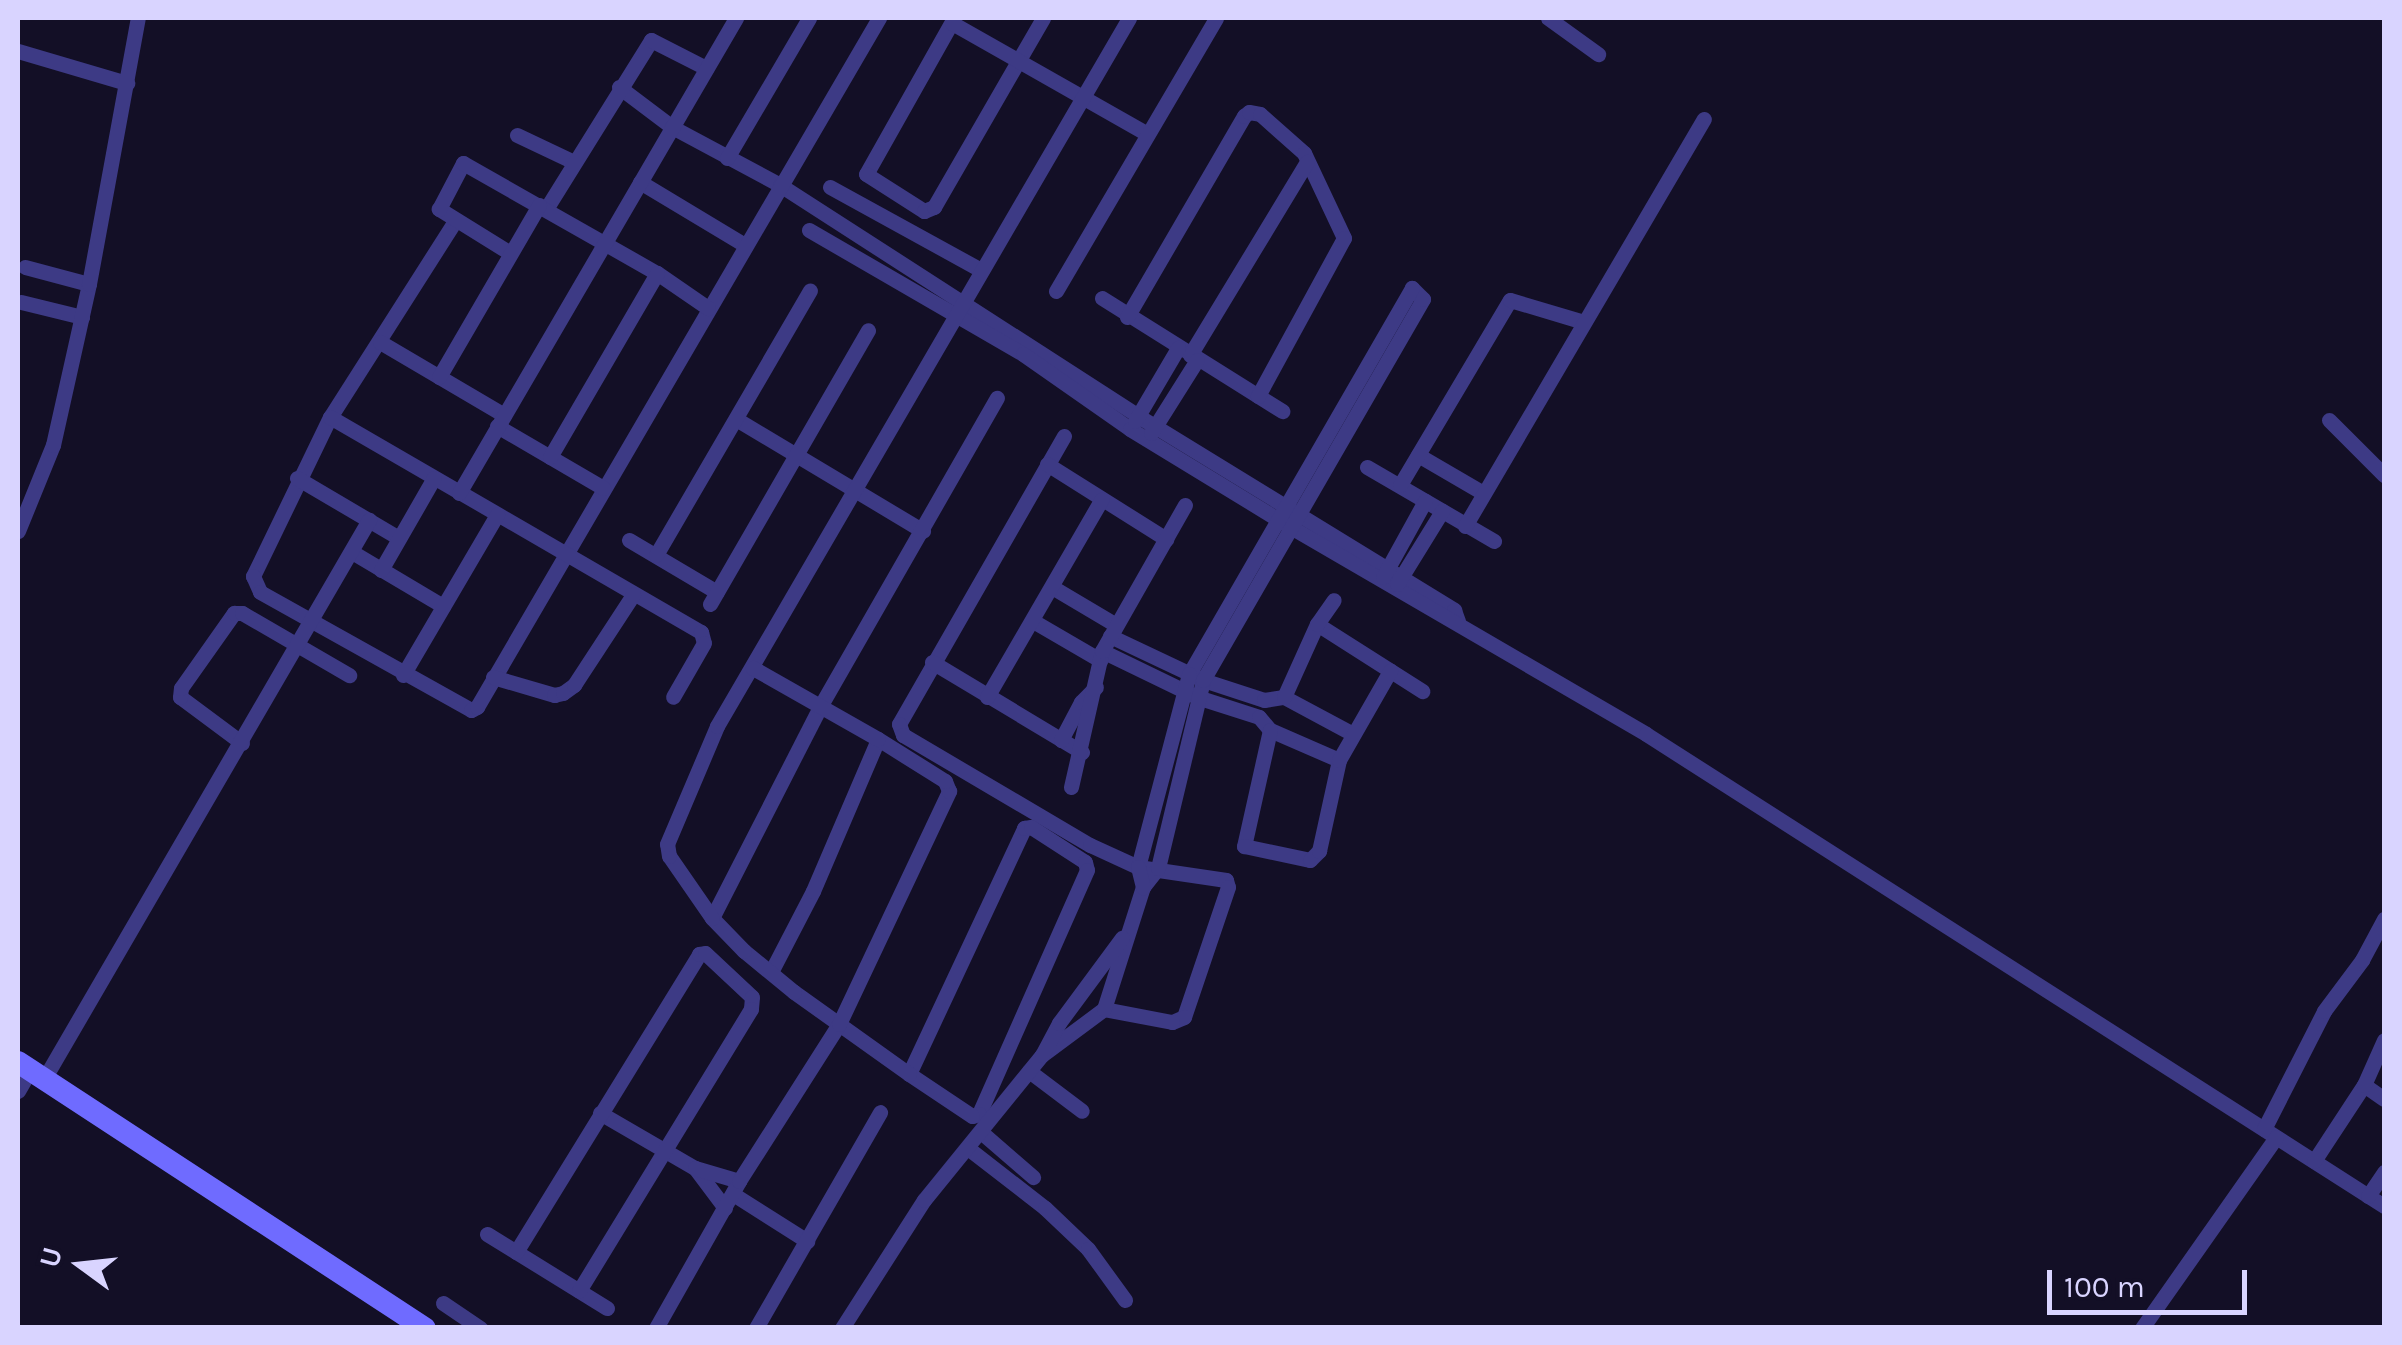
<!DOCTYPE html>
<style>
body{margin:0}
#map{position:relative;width:2402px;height:1345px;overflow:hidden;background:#130f26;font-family:Karla,sans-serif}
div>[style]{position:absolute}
.street>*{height:15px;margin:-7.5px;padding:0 7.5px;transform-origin:7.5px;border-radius:7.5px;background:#3d3a85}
.secondary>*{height:22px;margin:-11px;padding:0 11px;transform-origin:11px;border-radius:11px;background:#6f6bff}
span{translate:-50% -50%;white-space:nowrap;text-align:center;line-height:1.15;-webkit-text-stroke:10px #130f26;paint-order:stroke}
.frame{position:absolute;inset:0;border:20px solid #d9d4ff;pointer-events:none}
.north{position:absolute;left:30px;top:1215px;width:100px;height:100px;-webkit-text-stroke:8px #130f26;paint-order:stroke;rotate:285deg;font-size:28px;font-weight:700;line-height:40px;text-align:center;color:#d9d4ff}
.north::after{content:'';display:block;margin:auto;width:35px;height:45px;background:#d9d4ff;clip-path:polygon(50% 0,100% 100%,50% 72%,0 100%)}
.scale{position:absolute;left:2047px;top:1270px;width:200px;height:45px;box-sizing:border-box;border:5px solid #d9d4ff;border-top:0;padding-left:12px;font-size:30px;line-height:35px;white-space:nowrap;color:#d9d4ff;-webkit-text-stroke:8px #130f26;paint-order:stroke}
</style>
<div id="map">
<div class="street">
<div style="left:954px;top:18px;width:179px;rotate:119.4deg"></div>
<div style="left:866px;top:174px;width:69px;rotate:32.5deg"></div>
<div style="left:924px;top:211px;width:11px;rotate:-22deg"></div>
<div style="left:934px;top:207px;width:218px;rotate:-60deg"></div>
<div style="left:1548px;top:18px;width:62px;rotate:35.8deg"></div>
<div style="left:952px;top:23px;width:224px;rotate:29.6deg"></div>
<div style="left:18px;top:51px;width:114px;rotate:16.4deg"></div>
<div style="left:619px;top:87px;width:66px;rotate:37deg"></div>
<div style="left:672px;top:127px;width:123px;rotate:28.2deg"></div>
<div style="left:780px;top:185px;width:426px;rotate:32.8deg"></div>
<div style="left:1138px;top:416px;width:371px;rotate:31.5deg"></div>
<div style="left:1454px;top:610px;width:12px;rotate:70deg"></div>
<div style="left:517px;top:135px;width:63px;rotate:25.3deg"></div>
<div style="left:727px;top:158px;width:162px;rotate:-59.6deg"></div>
<div style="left:640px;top:182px;width:122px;rotate:31deg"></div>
<div style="left:830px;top:187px;width:172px;rotate:28.8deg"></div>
<div style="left:546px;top:209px;width:199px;rotate:-58.1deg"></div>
<div style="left:651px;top:40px;width:62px;rotate:27deg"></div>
<div style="left:455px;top:221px;width:232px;rotate:122.5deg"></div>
<div style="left:330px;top:417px;width:177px;rotate:115.8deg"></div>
<div style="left:253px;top:576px;width:17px;rotate:66deg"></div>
<div style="left:260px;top:592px;width:242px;rotate:29.2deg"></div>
<div style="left:471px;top:710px;width:7px;rotate:-27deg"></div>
<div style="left:477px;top:707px;width:798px;rotate:-59.74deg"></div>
<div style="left:809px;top:230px;width:247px;rotate:30.1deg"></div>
<div style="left:1023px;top:354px;width:131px;rotate:35deg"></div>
<div style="left:1130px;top:429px;width:186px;rotate:31.4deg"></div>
<div style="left:1289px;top:526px;width:413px;rotate:30.2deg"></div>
<div style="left:1646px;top:734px;width:876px;rotate:32.6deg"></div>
<div style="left:510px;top:253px;width:84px;rotate:-148.2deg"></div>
<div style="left:439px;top:209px;width:52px;rotate:-62.4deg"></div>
<div style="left:463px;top:163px;width:223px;rotate:29.6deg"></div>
<div style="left:657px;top:273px;width:62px;rotate:34.5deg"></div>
<div style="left:25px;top:267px;width:66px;rotate:14.9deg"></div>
<div style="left:1056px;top:291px;width:316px;rotate:-59.6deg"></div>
<div style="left:1102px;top:298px;width:213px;rotate:32.1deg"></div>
<div style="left:21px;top:302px;width:63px;rotate:13.8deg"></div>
<div style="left:1127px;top:317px;width:233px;rotate:-59.8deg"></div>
<div style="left:1244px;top:116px;width:6px;rotate:-39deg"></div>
<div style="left:1249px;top:112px;width:11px;rotate:10deg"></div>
<div style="left:1260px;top:114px;width:59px;rotate:41.6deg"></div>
<div style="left:1304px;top:153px;width:94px;rotate:64.8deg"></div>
<div style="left:1344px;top:238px;width:180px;rotate:118.6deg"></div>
<div style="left:380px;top:342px;width:144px;rotate:30.5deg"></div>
<div style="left:1190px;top:355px;width:226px;rotate:-58.8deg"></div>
<div style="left:439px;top:377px;width:199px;rotate:-59.8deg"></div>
<div style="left:330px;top:417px;width:429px;rotate:30.1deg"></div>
<div style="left:701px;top:632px;width:11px;rotate:75deg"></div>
<div style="left:704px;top:643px;width:62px;rotate:119.9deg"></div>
<div style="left:736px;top:419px;width:218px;rotate:30.9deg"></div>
<div style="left:2329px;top:420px;width:78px;rotate:45deg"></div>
<div style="left:1135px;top:421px;width:85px;rotate:-59.5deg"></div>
<div style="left:497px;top:426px;width:123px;rotate:30.3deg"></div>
<div style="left:1151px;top:433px;width:86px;rotate:-57.8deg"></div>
<div style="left:1064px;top:436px;width:332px;rotate:119.8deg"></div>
<div style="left:899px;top:724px;width:12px;rotate:70deg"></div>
<div style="left:903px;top:735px;width:217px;rotate:30.5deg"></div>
<div style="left:1090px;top:845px;width:53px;rotate:24.6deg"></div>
<div style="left:1138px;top:867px;width:89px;rotate:8.4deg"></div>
<div style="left:1226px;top:880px;width:7px;rotate:74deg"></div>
<div style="left:1228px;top:887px;width:137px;rotate:108.7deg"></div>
<div style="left:1184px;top:1017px;width:13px;rotate:157deg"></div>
<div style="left:1172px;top:1022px;width:69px;rotate:-169.2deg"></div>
<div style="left:1418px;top:455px;width:75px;rotate:30.3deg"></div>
<div style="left:550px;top:457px;width:213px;rotate:-59.8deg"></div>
<div style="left:1047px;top:464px;width:141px;rotate:32.2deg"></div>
<div style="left:1367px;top:467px;width:147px;rotate:30.2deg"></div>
<div style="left:297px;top:478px;width:118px;rotate:30.5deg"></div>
<div style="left:1400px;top:485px;width:215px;rotate:-59.3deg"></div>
<div style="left:1510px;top:300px;width:77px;rotate:16.6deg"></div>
<div style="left:459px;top:493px;width:550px;rotate:-59.75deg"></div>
<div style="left:1465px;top:526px;width:472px;rotate:-59.6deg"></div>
<div style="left:18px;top:531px;width:93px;rotate:-67.9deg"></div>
<div style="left:53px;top:445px;width:165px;rotate:-77.4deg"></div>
<div style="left:89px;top:284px;width:270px;rotate:-79.6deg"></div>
<div style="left:629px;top:540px;width:102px;rotate:30.6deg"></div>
<div style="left:352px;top:552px;width:106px;rotate:30.7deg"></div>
<div style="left:656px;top:555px;width:306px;rotate:-59.8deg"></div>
<div style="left:381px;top:570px;width:106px;rotate:-60.1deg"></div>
<div style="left:1383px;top:577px;width:87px;rotate:-61.1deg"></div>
<div style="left:1397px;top:584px;width:86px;rotate:-58.3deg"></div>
<div style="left:1052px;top:587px;width:74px;rotate:30.7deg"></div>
<div style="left:710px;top:604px;width:316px;rotate:-60deg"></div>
<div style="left:1033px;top:621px;width:78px;rotate:30.2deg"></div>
<div style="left:1317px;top:624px;width:125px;rotate:32.5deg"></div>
<div style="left:1110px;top:636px;width:103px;rotate:25.3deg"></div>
<div style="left:1203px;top:680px;width:64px;rotate:18.2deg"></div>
<div style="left:1264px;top:700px;width:20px;rotate:-9deg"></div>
<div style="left:1284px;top:697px;width:78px;rotate:28.2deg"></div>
<div style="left:1102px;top:651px;width:106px;rotate:25.8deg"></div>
<div style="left:1197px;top:697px;width:65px;rotate:17.9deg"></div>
<div style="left:1259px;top:717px;width:17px;rotate:50deg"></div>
<div style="left:1270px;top:730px;width:75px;rotate:23.5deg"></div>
<div style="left:932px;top:662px;width:175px;rotate:31deg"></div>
<div style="left:403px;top:675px;width:186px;rotate:-59.6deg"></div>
<div style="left:493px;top:677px;width:64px;rotate:16.4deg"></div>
<div style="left:554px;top:695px;width:9px;rotate:-13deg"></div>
<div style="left:563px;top:693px;width:14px;rotate:-36deg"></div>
<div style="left:574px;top:685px;width:108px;rotate:-56.8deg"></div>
<div style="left:987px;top:697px;width:228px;rotate:-59.9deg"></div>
<div style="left:1284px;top:697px;width:80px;rotate:-65.7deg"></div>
<div style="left:1317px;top:624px;width:29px;rotate:-55deg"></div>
<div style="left:1270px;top:730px;width:119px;rotate:102.6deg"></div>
<div style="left:1244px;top:846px;width:67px;rotate:12deg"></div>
<div style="left:1310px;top:860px;width:13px;rotate:-45deg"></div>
<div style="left:1319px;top:851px;width:93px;rotate:-77.6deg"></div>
<div style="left:1339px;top:760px;width:103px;rotate:-60.2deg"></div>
<div style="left:1061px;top:740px;width:43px;rotate:-62.2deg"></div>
<div style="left:1081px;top:702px;width:21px;rotate:-45deg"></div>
<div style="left:242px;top:743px;width:77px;rotate:-143.4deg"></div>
<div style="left:180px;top:697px;width:9px;rotate:-84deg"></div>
<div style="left:181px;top:688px;width:92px;rotate:-54.8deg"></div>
<div style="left:234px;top:613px;width:8px"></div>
<div style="left:242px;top:613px;width:124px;rotate:30.1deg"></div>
<div style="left:1071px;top:787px;width:139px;rotate:-77.2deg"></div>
<div style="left:1102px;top:651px;width:168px;rotate:-60.4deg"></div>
<div style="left:712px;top:918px;width:239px;rotate:-62.9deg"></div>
<div style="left:821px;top:705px;width:354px;rotate:-60.2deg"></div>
<div style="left:771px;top:972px;width:91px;rotate:-62.6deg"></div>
<div style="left:813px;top:891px;width:165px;rotate:-66.8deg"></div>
<div style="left:1042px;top:1055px;width:77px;rotate:-36.6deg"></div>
<div style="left:1104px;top:1009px;width:128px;rotate:-72.3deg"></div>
<div style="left:1143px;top:887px;width:24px;rotate:-52deg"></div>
<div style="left:1158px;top:868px;width:193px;rotate:-76.5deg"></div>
<div style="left:1203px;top:680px;width:440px;rotate:-60deg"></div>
<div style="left:1423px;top:299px;width:16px;rotate:-135deg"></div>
<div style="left:1412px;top:288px;width:446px;rotate:120deg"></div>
<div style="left:1189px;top:674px;width:200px;rotate:104.8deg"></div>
<div style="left:1138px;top:867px;width:21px;rotate:76deg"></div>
<div style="left:1029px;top:1071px;width:66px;rotate:37deg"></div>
<div style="left:909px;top:1074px;width:272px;rotate:-64.9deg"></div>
<div style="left:1024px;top:828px;width:7px;rotate:-8deg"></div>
<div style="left:1031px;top:827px;width:64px;rotate:32.9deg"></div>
<div style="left:1085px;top:862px;width:8px;rotate:76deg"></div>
<div style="left:1087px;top:870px;width:267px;rotate:113.9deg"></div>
<div style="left:979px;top:1114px;width:7px;rotate:164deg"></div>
<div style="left:972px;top:1116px;width:76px;rotate:-146.3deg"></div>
<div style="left:909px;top:1074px;width:141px;rotate:-144.5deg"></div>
<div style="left:794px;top:992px;width:65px;rotate:-140.6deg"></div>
<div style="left:744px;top:951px;width:46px;rotate:-134.1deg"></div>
<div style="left:712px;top:918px;width:75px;rotate:-124.7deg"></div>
<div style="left:669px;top:856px;width:12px;rotate:-99deg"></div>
<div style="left:667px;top:844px;width:128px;rotate:-67deg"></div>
<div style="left:717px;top:726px;width:819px;rotate:-59.8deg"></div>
<div style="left:44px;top:1079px;width:647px;rotate:-59.83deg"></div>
<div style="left:2364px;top:1085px;width:24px;rotate:35deg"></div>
<div style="left:18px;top:1091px;width:24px;rotate:-60deg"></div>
<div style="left:600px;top:1113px;width:110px;rotate:30.1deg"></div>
<div style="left:2264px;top:1129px;width:132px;rotate:-63deg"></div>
<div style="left:2324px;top:1011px;width:64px;rotate:-53.3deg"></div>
<div style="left:2362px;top:960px;width:47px;rotate:-61.8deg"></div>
<div style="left:981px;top:1132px;width:69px;rotate:40.9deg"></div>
<div style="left:969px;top:1149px;width:96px;rotate:37.8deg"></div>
<div style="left:1045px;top:1208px;width:59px;rotate:43.6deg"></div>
<div style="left:1088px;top:1249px;width:63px;rotate:54deg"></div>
<div style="left:2314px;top:1161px;width:91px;rotate:-56.7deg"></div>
<div style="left:2364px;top:1085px;width:49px;rotate:-66deg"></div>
<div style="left:733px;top:1194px;width:88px;rotate:32.4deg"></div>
<div style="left:2368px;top:1196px;width:29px;rotate:-56deg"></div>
<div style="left:725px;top:1208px;width:50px;rotate:-126.9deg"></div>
<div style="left:695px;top:1168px;width:46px;rotate:16.5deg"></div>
<div style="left:487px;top:1234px;width:141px;rotate:31.7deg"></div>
<div style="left:516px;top:1252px;width:350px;rotate:-58.4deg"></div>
<div style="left:699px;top:954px;width:6px;rotate:-9deg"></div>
<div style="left:705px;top:953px;width:64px;rotate:43.1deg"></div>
<div style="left:752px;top:997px;width:12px;rotate:95deg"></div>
<div style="left:751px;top:1009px;width:330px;rotate:121.4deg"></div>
<div style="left:443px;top:1303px;width:45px;rotate:34deg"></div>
<div style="left:656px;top:1328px;width:169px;rotate:-60.5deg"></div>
<div style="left:739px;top:1181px;width:186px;rotate:-57.5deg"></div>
<div style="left:839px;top:1024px;width:258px;rotate:-64.7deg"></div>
<div style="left:949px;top:791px;width:11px;rotate:-112deg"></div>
<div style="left:945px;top:781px;width:79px;rotate:-147.9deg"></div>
<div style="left:878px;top:739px;width:144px;rotate:-150.4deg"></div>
<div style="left:756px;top:1328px;width:249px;rotate:-60.1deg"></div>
<div style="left:842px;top:1328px;width:152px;rotate:-57.4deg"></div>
<div style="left:924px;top:1200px;width:187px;rotate:-50.9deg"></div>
<div style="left:1042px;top:1055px;width:36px;rotate:-62deg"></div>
<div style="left:1059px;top:1023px;width:106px;rotate:-53.5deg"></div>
<div style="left:2142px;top:1328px;width:233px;rotate:-54.9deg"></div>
</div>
<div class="secondary">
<div style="left:18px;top:1062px;width:486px;rotate:33.2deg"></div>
</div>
<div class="frame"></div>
<div class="north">U</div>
<div class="scale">100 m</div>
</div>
